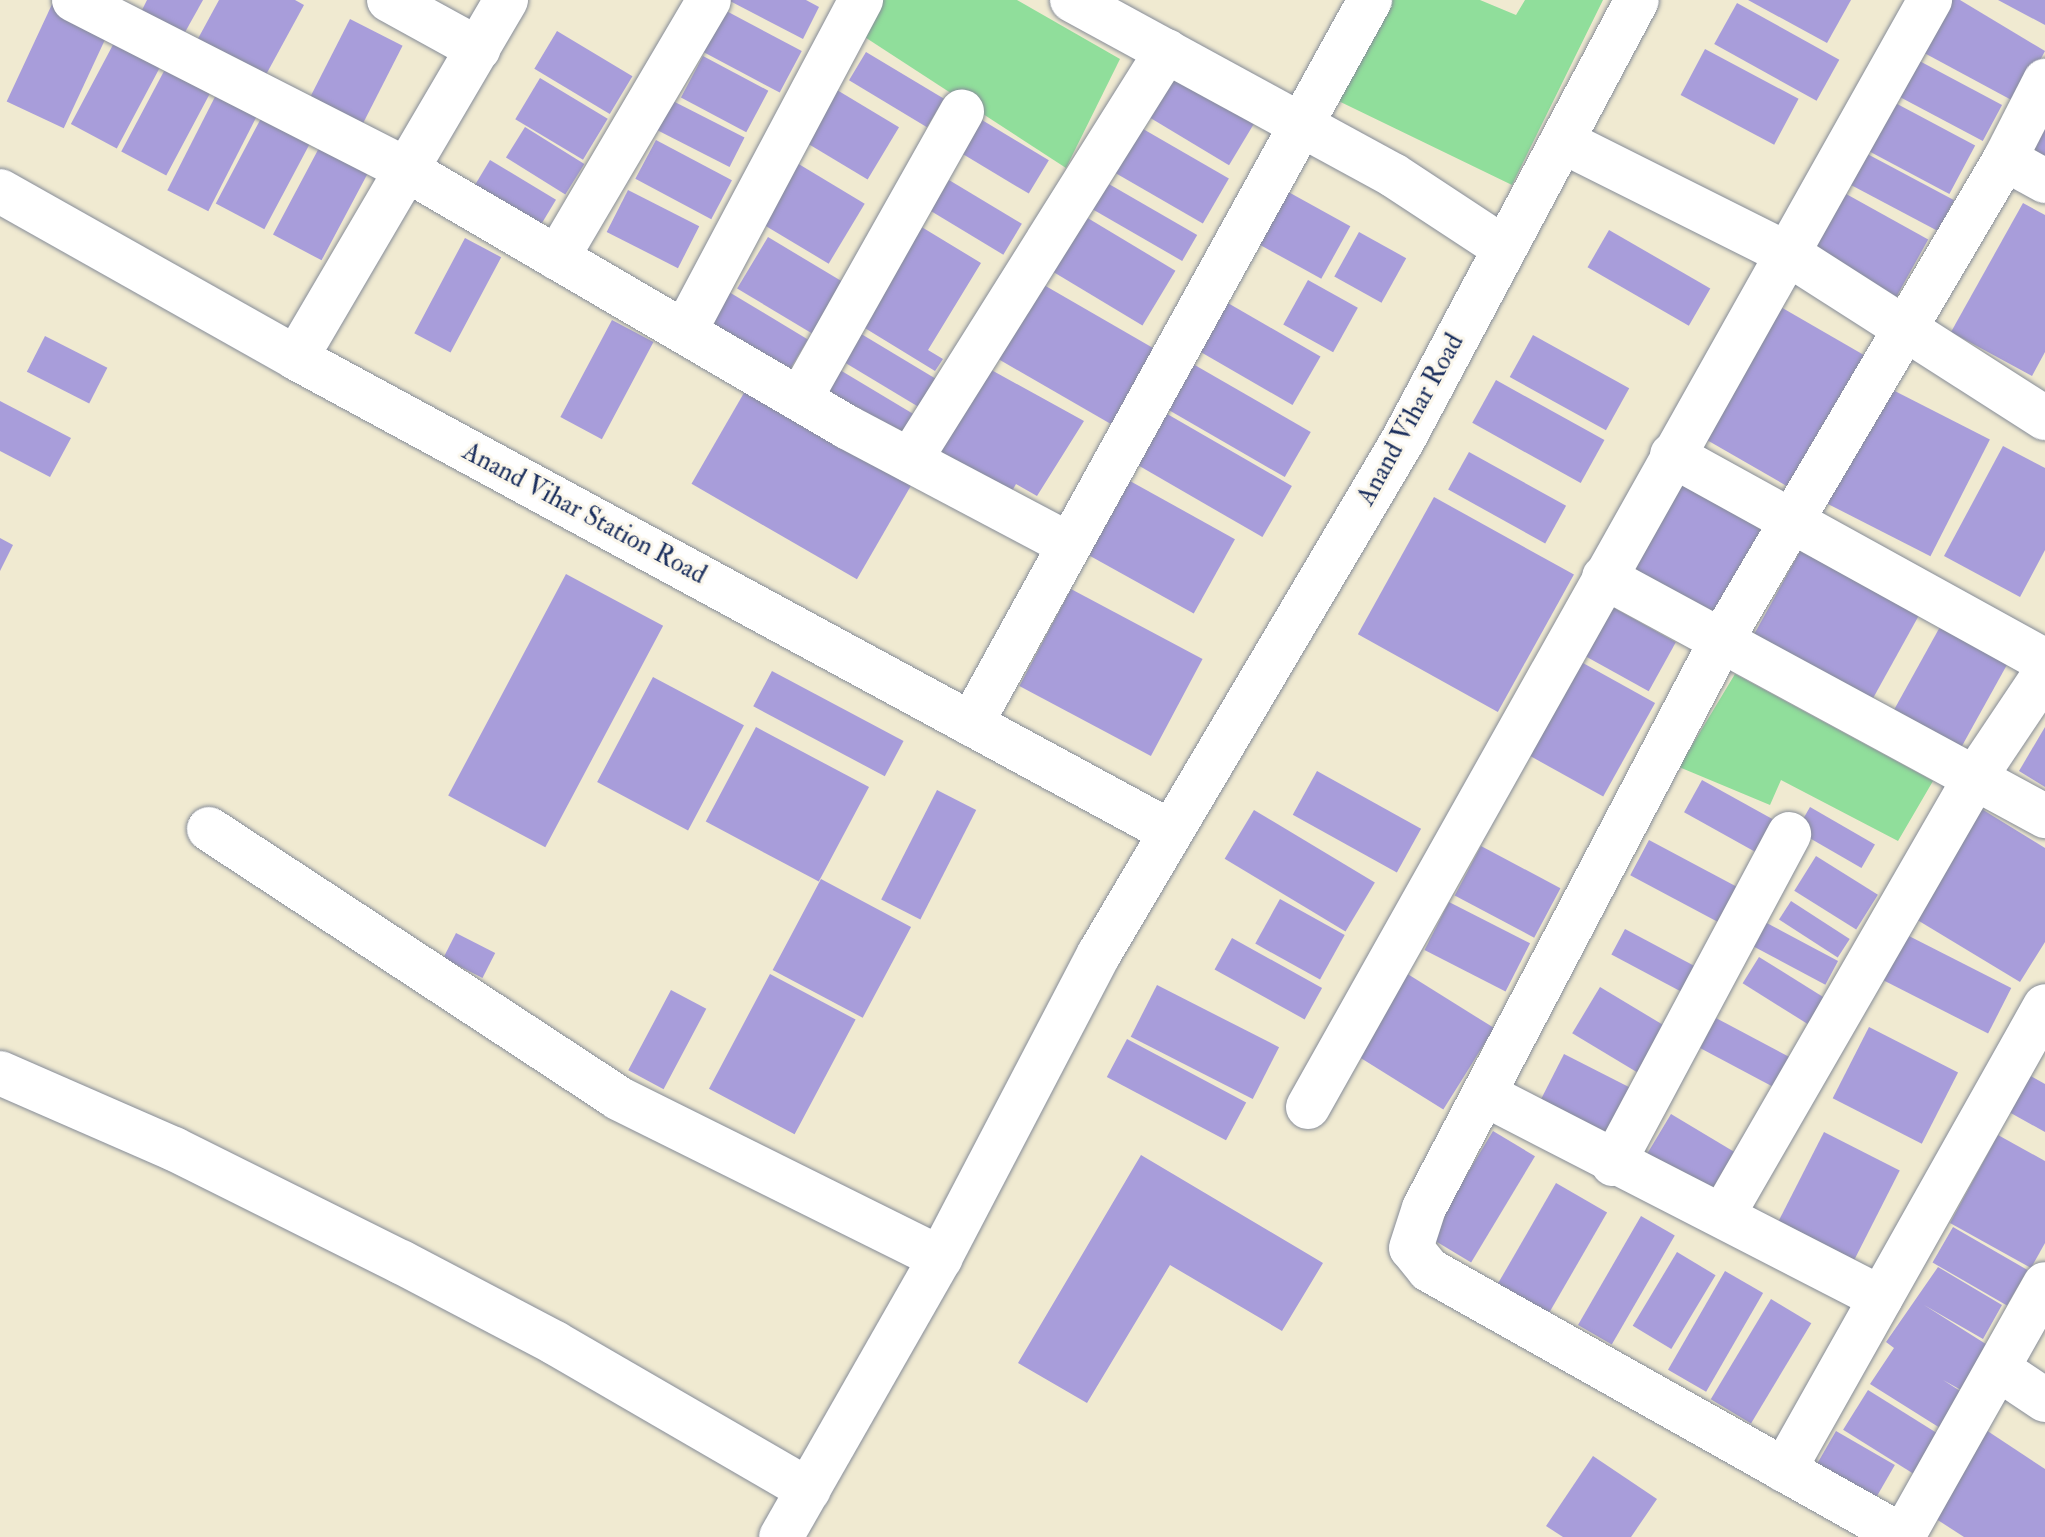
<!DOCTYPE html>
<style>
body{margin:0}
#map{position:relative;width:2045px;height:1537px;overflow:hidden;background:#f0ead1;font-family:"IM FELL Double Pica",serif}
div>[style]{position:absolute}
.green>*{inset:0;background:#90de9b}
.building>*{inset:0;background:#a89dda;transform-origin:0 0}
.roads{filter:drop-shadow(0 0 2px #868c98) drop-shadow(0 0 2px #868c98)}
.minor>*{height:44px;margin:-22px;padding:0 22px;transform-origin:22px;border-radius:22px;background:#fff}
span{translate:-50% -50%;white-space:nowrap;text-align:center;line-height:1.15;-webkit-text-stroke:6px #fbf7ec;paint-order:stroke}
.street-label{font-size:26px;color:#1b2f5e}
</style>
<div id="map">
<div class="green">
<div style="clip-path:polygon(877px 0,1017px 0,1120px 59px,1066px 168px,857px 32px)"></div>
<div style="clip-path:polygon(1374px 0,1480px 0,1516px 15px,1525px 0,1603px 0,1512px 185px,1322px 93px)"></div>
<div style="clip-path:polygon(1735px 674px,1933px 781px,1898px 841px,1781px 780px,1770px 805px,1679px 767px)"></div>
</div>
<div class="building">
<div style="left:54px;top:0;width:63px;height:112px;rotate:25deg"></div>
<div style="clip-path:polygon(147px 0,203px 0,184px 34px,141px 12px)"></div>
<div style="clip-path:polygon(219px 0,295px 0,304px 5px,262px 82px,194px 46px)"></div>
<div style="clip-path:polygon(728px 0,806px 0,819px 7px,803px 39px)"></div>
<div style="clip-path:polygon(1748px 0,1851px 0,1827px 43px)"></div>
<div style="clip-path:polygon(1942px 0,1960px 0,2045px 51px,2017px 103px,1915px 48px)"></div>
<div style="clip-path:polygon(1998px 0,2045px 0,2045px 25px)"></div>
<div style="left:1737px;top:3px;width:117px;height:47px;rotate:29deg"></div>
<div style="left:717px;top:6px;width:96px;height:47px;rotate:28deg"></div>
<div style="left:350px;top:19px;width:59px;height:96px;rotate:27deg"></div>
<div style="left:557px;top:31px;width:88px;height:44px;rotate:31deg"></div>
<div style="left:115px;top:41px;width:52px;height:94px;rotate:28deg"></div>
<div style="left:1705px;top:49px;width:106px;height:52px;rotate:28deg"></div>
<div style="left:866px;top:52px;width:91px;height:33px;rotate:31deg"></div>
<div style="left:703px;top:56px;width:74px;height:47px;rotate:28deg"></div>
<div style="left:1912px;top:57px;width:102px;height:41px;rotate:28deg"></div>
<div style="left:171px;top:58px;width:51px;height:106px;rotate:28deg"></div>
<div style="left:1173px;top:72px;width:96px;height:51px;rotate:31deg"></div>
<div style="left:540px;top:78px;width:79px;height:48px;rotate:31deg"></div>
<div style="left:827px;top:84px;width:84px;height:61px;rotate:31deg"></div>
<div style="left:220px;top:87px;width:46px;height:116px;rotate:27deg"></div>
<div style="left:667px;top:98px;width:87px;height:33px;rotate:27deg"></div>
<div style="left:1886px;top:98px;width:101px;height:55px;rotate:28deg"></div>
<div style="left:266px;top:109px;width:55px;height:107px;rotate:28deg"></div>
<div style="left:982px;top:120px;width:78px;height:39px;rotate:31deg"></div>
<div style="clip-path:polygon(2045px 121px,2045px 170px,2024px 158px)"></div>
<div style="left:1131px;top:122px;width:113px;height:52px;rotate:30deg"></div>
<div style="left:525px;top:127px;width:70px;height:36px;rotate:32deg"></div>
<div style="left:656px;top:140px;width:86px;height:44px;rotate:28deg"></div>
<div style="left:319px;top:148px;width:55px;height:98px;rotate:28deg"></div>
<div style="left:1858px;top:149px;width:109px;height:35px;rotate:28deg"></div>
<div style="left:490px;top:160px;width:77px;height:36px;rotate:31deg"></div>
<div style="left:797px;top:163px;width:79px;height:70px;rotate:31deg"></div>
<div style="left:1095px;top:176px;width:118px;height:30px;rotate:30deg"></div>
<div style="left:949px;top:180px;width:85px;height:36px;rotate:31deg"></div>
<div style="left:1283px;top:189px;width:77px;height:60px;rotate:29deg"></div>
<div style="left:628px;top:190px;width:80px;height:47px;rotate:27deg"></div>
<div style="left:1839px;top:190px;width:102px;height:69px;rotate:29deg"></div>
<div style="clip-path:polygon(2023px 203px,2045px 215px,2045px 352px,2032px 376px,1951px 332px)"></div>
<div style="left:1076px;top:211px;width:116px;height:64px;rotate:31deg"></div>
<div style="clip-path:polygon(915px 223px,981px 263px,928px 350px,943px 359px,935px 371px,855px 322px)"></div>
<div style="left:1609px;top:230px;width:117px;height:43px;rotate:30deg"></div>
<div style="left:1359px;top:232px;width:54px;height:51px;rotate:29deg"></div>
<div style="left:768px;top:237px;width:88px;height:60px;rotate:31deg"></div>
<div style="left:465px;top:238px;width:41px;height:108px;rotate:28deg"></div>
<div style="left:1308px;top:280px;width:57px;height:51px;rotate:29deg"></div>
<div style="left:1037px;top:281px;width:139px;height:87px;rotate:30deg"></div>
<div style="left:729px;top:292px;width:92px;height:42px;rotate:31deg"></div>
<div style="left:1214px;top:295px;width:123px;height:56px;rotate:30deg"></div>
<div style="left:1779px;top:306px;width:103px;height:152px;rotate:30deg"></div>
<div style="left:612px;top:320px;width:47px;height:110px;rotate:28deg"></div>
<div style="left:853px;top:329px;width:96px;height:33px;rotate:31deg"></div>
<div style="left:1533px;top:335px;width:110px;height:48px;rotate:29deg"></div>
<div style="left:45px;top:336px;width:70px;height:40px;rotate:27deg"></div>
<div style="left:1193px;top:364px;width:136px;height:52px;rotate:30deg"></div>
<div style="clip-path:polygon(986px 367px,1084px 421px,1037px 496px,1016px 484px,1007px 500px,934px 459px)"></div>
<div style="left:840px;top:370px;width:89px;height:31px;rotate:31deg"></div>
<div style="left:752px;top:379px;width:191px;height:121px;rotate:30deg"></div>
<div style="left:1496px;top:380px;width:124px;height:49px;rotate:29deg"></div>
<div style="left:1883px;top:385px;width:120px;height:131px;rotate:27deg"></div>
<div style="clip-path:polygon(0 401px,71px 438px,50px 477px,0 451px)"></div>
<div style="left:1162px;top:411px;width:150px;height:59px;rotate:30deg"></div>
<div style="clip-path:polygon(2003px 446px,2045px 468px,2045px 550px,2020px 597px,1944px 556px)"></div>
<div style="left:1469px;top:452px;width:111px;height:43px;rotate:29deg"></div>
<div style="left:1673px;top:476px;width:118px;height:102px;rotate:29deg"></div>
<div style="left:1130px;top:481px;width:120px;height:85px;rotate:29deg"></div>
<div style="left:1434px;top:497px;width:160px;height:157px;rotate:29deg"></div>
<div style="clip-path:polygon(0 538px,13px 545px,0 571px)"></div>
<div style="left:1803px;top:546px;width:135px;height:114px;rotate:29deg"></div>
<div style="left:566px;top:574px;width:110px;height:251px;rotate:28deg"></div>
<div style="left:1071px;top:589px;width:149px;height:110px;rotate:28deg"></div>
<div style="left:1605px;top:603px;width:81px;height:56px;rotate:29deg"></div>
<div style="left:1946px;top:616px;width:77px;height:116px;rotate:29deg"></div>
<div style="left:1565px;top:653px;width:103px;height:107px;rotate:29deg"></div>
<div style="left:772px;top:671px;width:149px;height:40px;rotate:28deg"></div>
<div style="left:653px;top:677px;width:103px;height:119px;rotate:28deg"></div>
<div style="left:756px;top:727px;width:128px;height:107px;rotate:28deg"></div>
<div style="clip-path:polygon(2045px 727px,2045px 787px,2019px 771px)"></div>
<div style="left:1317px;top:771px;width:119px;height:50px;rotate:29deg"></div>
<div style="left:1702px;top:780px;width:96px;height:37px;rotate:29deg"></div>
<div style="left:937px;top:790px;width:44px;height:123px;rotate:27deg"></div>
<div style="left:1810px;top:807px;width:75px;height:27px;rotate:30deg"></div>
<div style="clip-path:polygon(1980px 808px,2045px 848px,2045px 942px,2020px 982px,1914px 918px)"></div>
<div style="left:1254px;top:810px;width:141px;height:57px;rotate:31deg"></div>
<div style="left:1649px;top:840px;width:102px;height:40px;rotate:28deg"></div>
<div style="left:1481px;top:846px;width:90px;height:56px;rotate:28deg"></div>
<div style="left:1816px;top:856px;width:73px;height:41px;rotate:32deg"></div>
<div style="left:821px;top:879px;width:102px;height:103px;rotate:28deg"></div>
<div style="left:1280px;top:899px;width:74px;height:51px;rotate:29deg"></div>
<div style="left:1791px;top:901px;width:70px;height:22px;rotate:33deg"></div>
<div style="left:1449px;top:902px;width:91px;height:54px;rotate:27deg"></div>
<div style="left:1763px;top:921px;width:85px;height:27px;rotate:28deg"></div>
<div style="left:1625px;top:929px;width:92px;height:29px;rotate:28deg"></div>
<div style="left:456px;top:933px;width:44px;height:28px;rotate:27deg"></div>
<div style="left:1907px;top:935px;width:117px;height:51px;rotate:27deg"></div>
<div style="left:1232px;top:938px;width:103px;height:36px;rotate:29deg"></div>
<div style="left:1759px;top:957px;width:87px;height:31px;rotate:32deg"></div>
<div style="left:1406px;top:973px;width:104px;height:96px;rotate:32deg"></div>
<div style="left:770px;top:974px;width:97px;height:130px;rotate:28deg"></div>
<div style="left:1157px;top:985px;width:137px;height:58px;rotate:27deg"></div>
<div style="left:1600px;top:987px;width:82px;height:54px;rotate:31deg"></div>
<div style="left:671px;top:990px;width:40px;height:91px;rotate:28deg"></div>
<div style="left:1716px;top:1018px;width:90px;height:34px;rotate:28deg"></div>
<div style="left:1869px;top:1027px;width:100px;height:80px;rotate:27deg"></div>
<div style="left:1127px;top:1039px;width:135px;height:43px;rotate:28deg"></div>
<div style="left:1564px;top:1054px;width:75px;height:51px;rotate:27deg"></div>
<div style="clip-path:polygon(2029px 1075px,2045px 1084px,2045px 1132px,2009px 1112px)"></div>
<div style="left:1671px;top:1114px;width:74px;height:48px;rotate:31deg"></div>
<div style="left:1493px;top:1131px;width:49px;height:124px;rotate:31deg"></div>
<div style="left:1824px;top:1132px;width:85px;height:100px;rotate:27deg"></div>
<div style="clip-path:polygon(1998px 1135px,2045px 1161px,2045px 1243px,2031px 1268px,1950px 1223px)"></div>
<div style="clip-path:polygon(1141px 1155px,1323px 1263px,1282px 1331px,1170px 1265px,1087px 1403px,1018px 1363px)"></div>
<div style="left:1556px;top:1183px;width:59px;height:117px;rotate:30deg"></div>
<div style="left:1641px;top:1216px;width:39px;height:126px;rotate:30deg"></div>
<div style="left:1953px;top:1227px;width:86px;height:41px;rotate:30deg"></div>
<div style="left:1677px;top:1252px;width:45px;height:86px;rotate:31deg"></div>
<div style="clip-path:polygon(1938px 1267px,2002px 1305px,1983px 1339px,1924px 1305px,1989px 1346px,1961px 1390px,1943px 1380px,1971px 1398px,1948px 1433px,1870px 1384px,1894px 1348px,1886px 1342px)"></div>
<div style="left:1725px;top:1271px;width:44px;height:114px;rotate:30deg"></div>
<div style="left:1771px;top:1299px;width:47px;height:117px;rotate:31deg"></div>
<div style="left:1868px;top:1390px;width:91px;height:47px;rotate:32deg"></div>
<div style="clip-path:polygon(1986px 1430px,2045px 1469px,2045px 1537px,1964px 1537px,1930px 1515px)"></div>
<div style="left:1836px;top:1431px;width:68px;height:43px;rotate:30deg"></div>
<div style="clip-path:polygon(1593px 1456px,1657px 1499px,1631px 1537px,1563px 1537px,1546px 1526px)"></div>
</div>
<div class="roads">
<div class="minor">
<div style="left:74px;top:0;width:374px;rotate:27deg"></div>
<div style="left:407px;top:170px;width:510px;rotate:30.29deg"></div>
<div style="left:847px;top:427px;width:250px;rotate:27.9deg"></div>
<div style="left:389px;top:0;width:102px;rotate:28.8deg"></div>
<div style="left:1072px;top:0;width:366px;rotate:28.6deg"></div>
<div style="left:1393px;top:175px;width:133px;rotate:33.3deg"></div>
<div style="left:1562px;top:141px;width:255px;rotate:26.6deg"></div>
<div style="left:1790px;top:255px;width:303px;rotate:32.6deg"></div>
<div style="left:2005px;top:159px;width:46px;rotate:28.8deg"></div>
<div style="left:0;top:191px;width:340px;rotate:29.4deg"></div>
<div style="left:296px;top:358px;width:995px;rotate:28.45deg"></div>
<div style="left:557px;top:258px;width:299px;rotate:-59.5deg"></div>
<div style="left:686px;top:329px;width:373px;rotate:-62deg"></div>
<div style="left:296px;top:358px;width:415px;rotate:-59.6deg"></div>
<div style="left:800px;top:399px;width:330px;rotate:-60.6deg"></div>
<div style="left:1672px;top:455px;width:426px;rotate:28.9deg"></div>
<div style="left:910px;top:460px;width:483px;rotate:-57.9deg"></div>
<div style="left:1604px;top:577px;width:502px;rotate:28.46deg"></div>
<div style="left:971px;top:724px;width:827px;rotate:-61.14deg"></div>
<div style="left:209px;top:829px;width:490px;rotate:33.3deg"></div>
<div style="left:618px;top:1098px;width:360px;rotate:26.4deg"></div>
<div style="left:0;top:1073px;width:190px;rotate:23.6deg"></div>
<div style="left:174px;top:1149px;width:254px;rotate:26.5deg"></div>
<div style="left:401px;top:1262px;width:174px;rotate:27.7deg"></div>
<div style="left:555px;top:1343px;width:293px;rotate:30.1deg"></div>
<div style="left:1484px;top:1094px;width:446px;rotate:27.2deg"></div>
<div style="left:1308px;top:1107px;width:1270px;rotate:-60.67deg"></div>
<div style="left:1613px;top:1164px;width:374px;rotate:-61.9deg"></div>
<div style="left:1723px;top:1215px;width:507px;rotate:-60.04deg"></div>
<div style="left:1976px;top:776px;width:124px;rotate:-56.2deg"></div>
<div style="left:2000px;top:1370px;width:54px;rotate:33.7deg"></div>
<div style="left:1784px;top:1470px;width:532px;rotate:-60.64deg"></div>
<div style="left:1903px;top:1536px;width:289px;rotate:-60.6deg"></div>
<div style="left:781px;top:1537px;width:321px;rotate:-60.3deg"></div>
<div style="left:940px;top:1258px;width:343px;rotate:-62.4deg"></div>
<div style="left:1099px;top:954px;width:597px;rotate:-59.4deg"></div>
<div style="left:1403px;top:440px;width:498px;rotate:-62deg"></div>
<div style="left:1904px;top:1537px;width:545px;rotate:-150.66deg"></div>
<div style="left:1429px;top:1270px;width:28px;rotate:-129deg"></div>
<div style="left:1411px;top:1248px;width:42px;rotate:-72deg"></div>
<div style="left:1424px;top:1208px;width:640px;rotate:-62.35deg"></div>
<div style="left:1721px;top:641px;width:559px;rotate:-59.49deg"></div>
<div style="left:2005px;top:159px;width:88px;rotate:-62.9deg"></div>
</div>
</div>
<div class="street-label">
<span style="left:1411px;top:420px;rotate:-61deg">Anand Vihar Road</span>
<span style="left:584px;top:514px;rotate:28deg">Anand Vihar Station Road</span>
</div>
</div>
